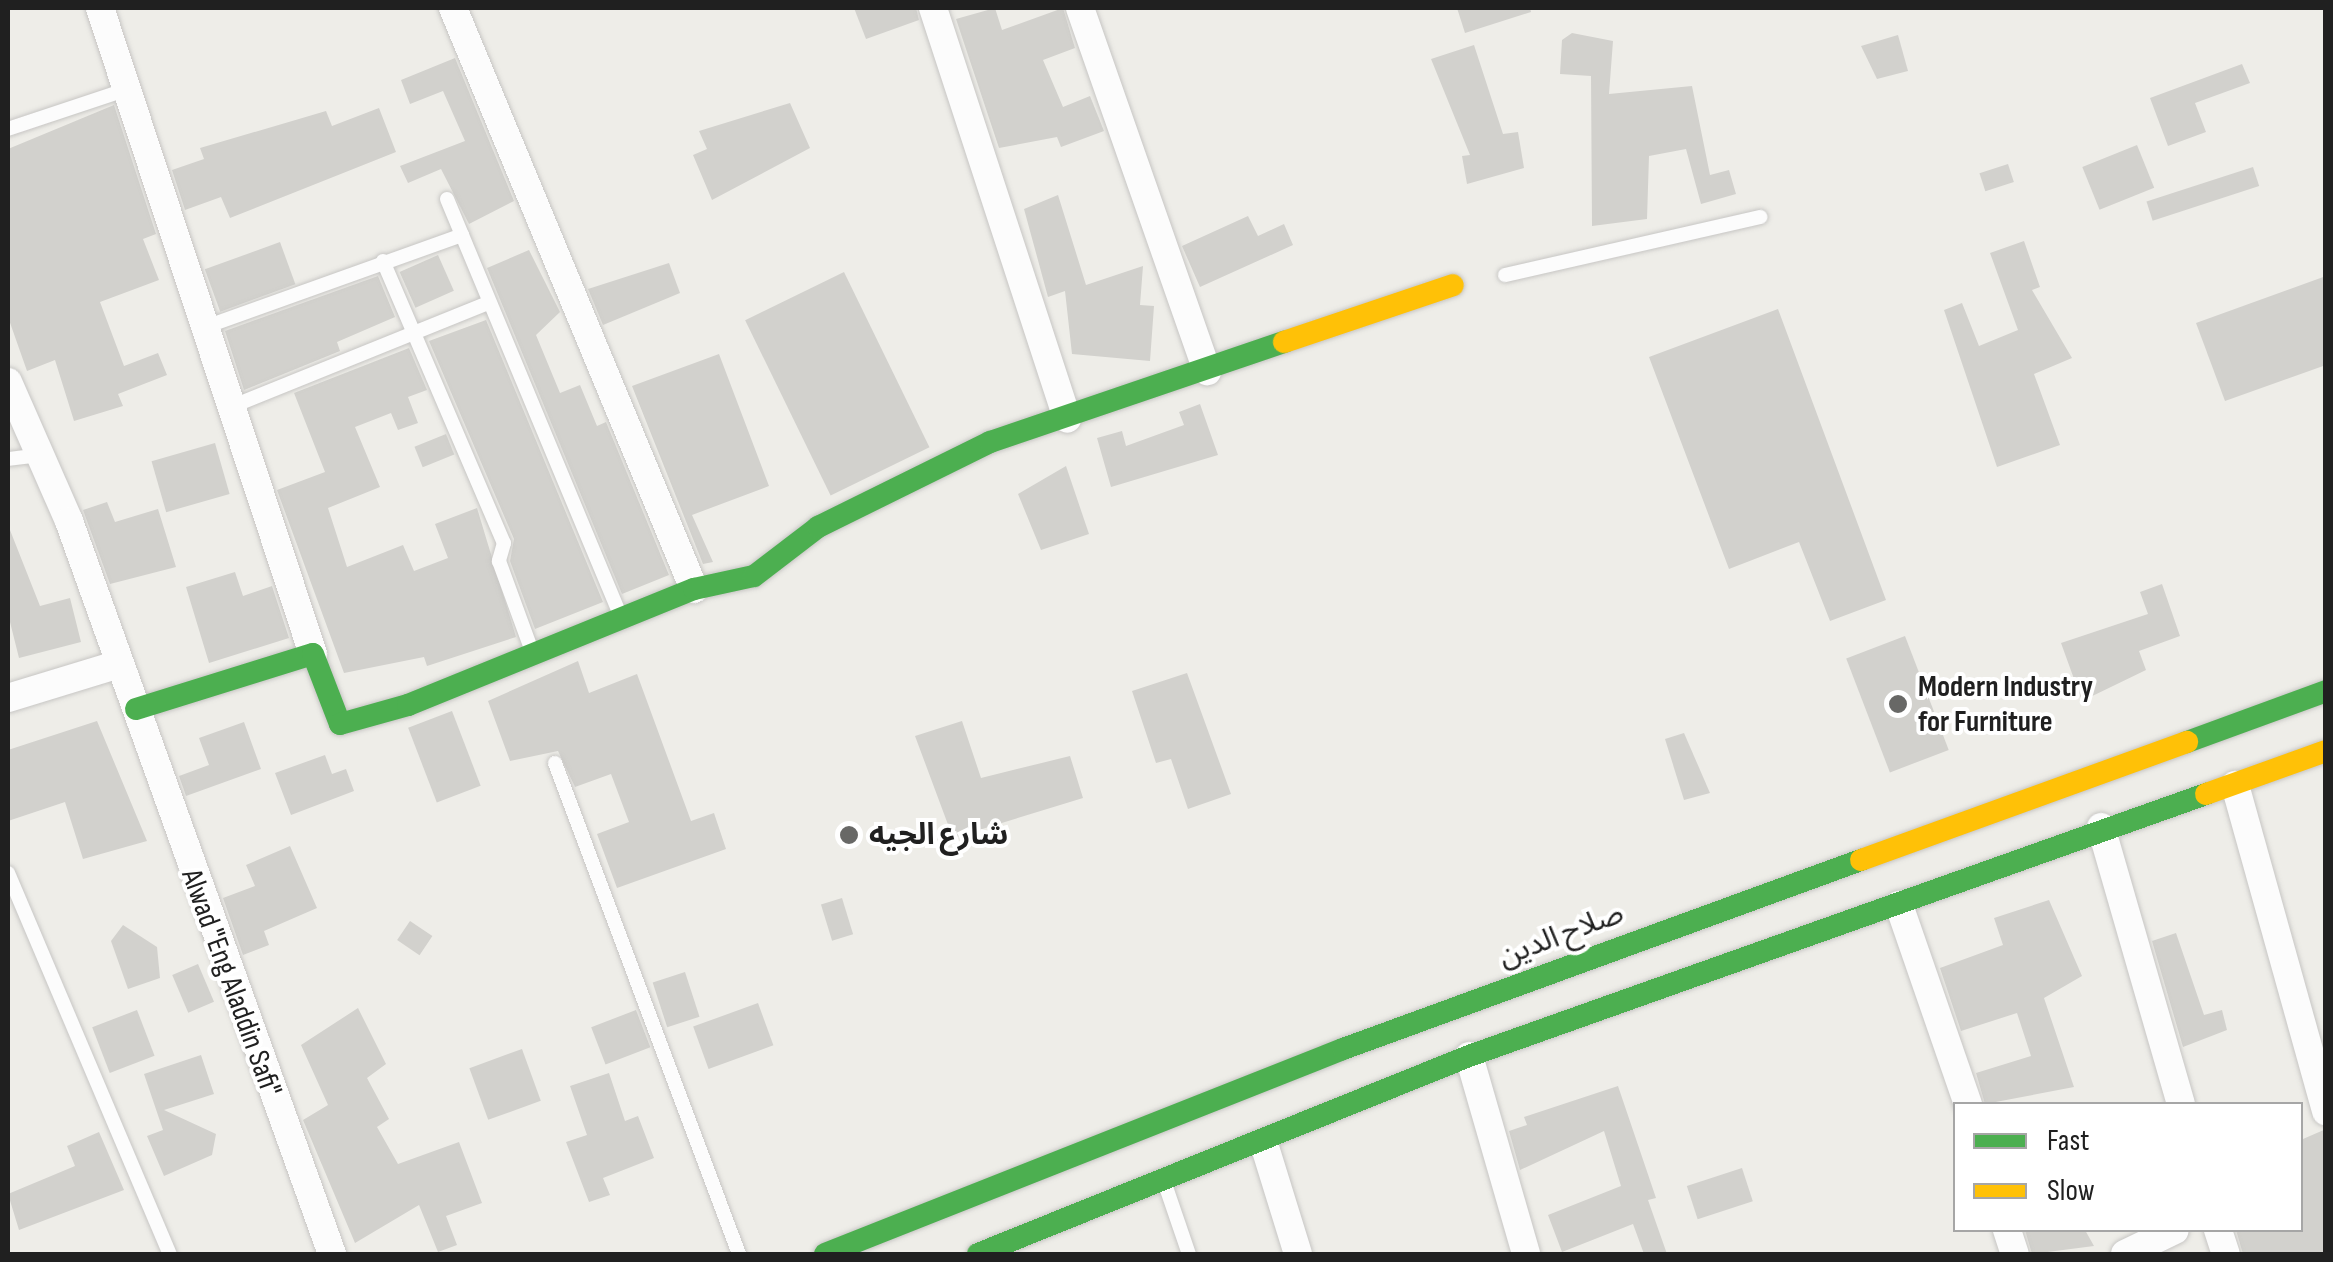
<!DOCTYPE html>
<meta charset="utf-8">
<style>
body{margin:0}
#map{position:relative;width:2333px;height:1262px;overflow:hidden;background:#eeede8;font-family:"Sofia Sans Condensed","Noto Sans Arabic",sans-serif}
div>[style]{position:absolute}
.building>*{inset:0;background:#d2d1cd;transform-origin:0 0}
.roads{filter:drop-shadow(0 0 2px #c7c6c4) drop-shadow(0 0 2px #c7c6c4)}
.lane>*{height:14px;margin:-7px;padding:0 7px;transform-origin:7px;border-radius:7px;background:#fcfcfc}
.street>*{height:28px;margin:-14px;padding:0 14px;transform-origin:14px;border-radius:14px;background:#fcfcfc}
.fast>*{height:22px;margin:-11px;padding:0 11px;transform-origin:11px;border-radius:11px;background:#4caf50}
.slow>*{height:22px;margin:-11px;padding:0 11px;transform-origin:11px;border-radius:11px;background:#ffc107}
.dots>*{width:28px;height:28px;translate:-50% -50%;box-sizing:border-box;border:5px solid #fff;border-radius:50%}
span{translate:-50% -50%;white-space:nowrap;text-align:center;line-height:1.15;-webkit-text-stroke:8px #fff;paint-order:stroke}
.poi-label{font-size:30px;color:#202020;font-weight:700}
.left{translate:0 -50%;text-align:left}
.street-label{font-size:30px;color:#202020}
.frame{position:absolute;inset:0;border:10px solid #202020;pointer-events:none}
.legend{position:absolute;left:1953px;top:1102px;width:350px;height:130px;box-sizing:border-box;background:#fff;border:2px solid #a6a6a6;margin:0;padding:12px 18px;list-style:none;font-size:30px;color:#202020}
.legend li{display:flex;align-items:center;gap:20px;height:50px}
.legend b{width:50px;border:2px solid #a6a6a6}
</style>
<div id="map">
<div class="building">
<div style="clip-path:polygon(854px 8px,916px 8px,919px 20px,866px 39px)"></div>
<div style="clip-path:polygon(995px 8px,1002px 30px,1063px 8px,1075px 48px,1043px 60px,1063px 107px,1090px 96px,1104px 131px,1061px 147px,1057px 137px,999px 148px,956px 19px)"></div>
<div style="clip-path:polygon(1457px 8px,1530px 8px,1531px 12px,1465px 33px)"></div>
<div style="clip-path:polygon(1572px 33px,1613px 41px,1609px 94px,1692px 86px,1710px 175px,1729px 170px,1736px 194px,1701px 204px,1686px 149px,1649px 156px,1647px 219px,1592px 226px,1591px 76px,1560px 74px,1562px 40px)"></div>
<div style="clip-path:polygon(1898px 35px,1908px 71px,1877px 79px,1861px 46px)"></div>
<div style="clip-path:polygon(1474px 45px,1503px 134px,1518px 132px,1524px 168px,1467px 184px,1462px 156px,1470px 155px,1431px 59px)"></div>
<div style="clip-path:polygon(455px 58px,514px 201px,469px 224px,441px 169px,408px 183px,400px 166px,465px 141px,443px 91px,410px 104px,401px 80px)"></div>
<div style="clip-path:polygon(2242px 64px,2250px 83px,2195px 103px,2206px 132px,2168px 146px,2150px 98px)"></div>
<div style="clip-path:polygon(790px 103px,810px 148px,712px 200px,693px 155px,707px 149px,699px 131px)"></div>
<div style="clip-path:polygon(114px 105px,156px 234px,143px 239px,159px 280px,100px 302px,124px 366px,158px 353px,167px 375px,118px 394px,123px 406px,74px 421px,55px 360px,27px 371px,8px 317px,8px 149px)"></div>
<div style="clip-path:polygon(379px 108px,396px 152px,230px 218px,221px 197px,185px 210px,172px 170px,204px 159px,200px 148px,326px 111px,332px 126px)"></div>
<div style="left:2137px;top:145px;width:46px;height:59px;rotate:68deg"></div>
<div style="left:2008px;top:164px;width:19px;height:30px;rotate:72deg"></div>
<div style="left:2253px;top:167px;width:20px;height:112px;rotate:72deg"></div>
<div style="clip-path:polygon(1058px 195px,1086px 285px,1143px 266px,1140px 305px,1154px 306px,1150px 361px,1072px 354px,1065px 291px,1048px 297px,1024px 209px)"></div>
<div style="clip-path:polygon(1248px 216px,1258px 236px,1284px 224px,1293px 245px,1200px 287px,1182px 246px)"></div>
<div style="clip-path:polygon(2024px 241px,2040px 287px,2032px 290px,2072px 358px,2034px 374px,2060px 445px,1997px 467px,1944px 310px,1962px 303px,1979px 346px,2018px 330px,1990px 253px)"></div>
<div style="left:280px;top:242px;width:45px;height:80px;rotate:70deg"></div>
<div style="clip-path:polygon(529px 250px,560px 312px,536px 335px,560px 393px,580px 385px,597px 426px,606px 422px,669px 575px,622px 594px,487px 268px)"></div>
<div style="left:438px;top:255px;width:39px;height:42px;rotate:66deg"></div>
<div style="clip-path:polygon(669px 263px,680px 293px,603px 325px,588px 289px)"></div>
<div style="left:844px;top:272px;width:195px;height:110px;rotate:64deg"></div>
<div style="clip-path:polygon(378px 276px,395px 317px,337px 342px,340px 351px,244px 390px,225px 331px)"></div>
<div style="clip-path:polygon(2326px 276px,2326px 365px,2225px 401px,2196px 323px)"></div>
<div style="clip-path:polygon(1778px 309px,1886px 600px,1830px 621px,1799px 542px,1729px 569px,1649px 357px)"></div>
<div style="clip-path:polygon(486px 320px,603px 602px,535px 629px,510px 561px,514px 539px,429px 341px)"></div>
<div style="clip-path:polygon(409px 348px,427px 390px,408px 397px,418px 423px,398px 430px,391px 413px,355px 427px,380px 487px,328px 508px,347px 567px,403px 545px,414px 571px,448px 558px,435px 524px,477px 508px,516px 637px,427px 666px,424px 657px,344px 673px,277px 490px,325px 472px,294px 393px)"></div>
<div style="clip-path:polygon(719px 354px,769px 486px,692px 515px,713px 562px,703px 564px,632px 386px)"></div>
<div style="clip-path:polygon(1200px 404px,1218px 455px,1111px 487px,1097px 438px,1122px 431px,1126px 446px,1184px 425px,1179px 412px)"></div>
<div style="left:446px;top:434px;width:22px;height:34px;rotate:68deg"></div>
<div style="left:215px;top:443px;width:53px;height:66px;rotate:74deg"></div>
<div style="clip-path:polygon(1066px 466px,1089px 534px,1041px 550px,1018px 494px)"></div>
<div style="clip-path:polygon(107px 502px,115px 522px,158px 509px,176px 567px,110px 584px,83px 510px)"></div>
<div style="clip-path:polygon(8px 525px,40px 606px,70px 598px,81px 642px,19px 658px,8px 614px)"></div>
<div style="clip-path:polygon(235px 572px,243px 596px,272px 586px,289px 638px,209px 663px,186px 587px)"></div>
<div style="clip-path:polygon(2162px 584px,2180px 636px,2139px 651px,2146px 670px,2082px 701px,2061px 643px,2148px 614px,2140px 592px)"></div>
<div style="left:1905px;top:636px;width:122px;height:63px;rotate:69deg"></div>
<div style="clip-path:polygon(578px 661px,589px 693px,637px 674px,691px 821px,714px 813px,726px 849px,617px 888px,597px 834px,629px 822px,611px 774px,575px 787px,558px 751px,510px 761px,488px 701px)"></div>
<div style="clip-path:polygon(1187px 673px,1231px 794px,1188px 809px,1171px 759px,1156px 763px,1132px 691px)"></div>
<div style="left:452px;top:711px;width:80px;height:47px;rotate:69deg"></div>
<div style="clip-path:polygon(97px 721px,147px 841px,83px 859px,65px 802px,8px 821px,8px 750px)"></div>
<div style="clip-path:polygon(962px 721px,981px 778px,1070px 756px,1083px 798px,953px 838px,915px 736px)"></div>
<div style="clip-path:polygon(244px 722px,261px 769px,186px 796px,179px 776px,209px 765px,199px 738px)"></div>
<div style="clip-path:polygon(1684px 733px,1710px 793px,1684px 800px,1665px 739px)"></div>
<div style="clip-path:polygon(325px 755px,332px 774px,346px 769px,354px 791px,291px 815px,275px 773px)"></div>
<div style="clip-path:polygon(290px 846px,317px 908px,264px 931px,269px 945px,243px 955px,223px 898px,255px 886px,246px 865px)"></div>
<div style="left:842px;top:898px;width:38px;height:22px;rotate:73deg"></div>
<div style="clip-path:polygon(2049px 900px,2082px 976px,2044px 998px,2074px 1087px,1985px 1104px,1976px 1073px,2031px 1056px,2017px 1013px,1961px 1031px,1940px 968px,2003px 945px,1994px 918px)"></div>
<div style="left:410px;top:921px;width:27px;height:23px;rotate:34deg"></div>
<div style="clip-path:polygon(123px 925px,157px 947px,160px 978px,128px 989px,111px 941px)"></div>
<div style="clip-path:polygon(2176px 933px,2204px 1015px,2222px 1010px,2227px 1030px,2183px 1047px,2152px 941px)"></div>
<div style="left:198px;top:964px;width:41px;height:28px;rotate:67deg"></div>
<div style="left:685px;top:972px;width:47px;height:34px;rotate:72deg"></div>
<div style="left:758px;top:1003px;width:45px;height:69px;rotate:70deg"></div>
<div style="clip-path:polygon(358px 1008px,386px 1064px,367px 1078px,389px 1119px,377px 1127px,398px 1164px,459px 1142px,482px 1203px,446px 1216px,457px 1245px,438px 1252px,419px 1205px,355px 1243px,303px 1120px,328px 1105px,301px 1045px)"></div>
<div style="left:137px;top:1010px;width:49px;height:48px;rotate:69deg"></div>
<div style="left:636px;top:1010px;width:40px;height:48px;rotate:69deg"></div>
<div style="left:522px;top:1049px;width:55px;height:56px;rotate:70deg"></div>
<div style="clip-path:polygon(201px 1055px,214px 1094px,164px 1110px,216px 1134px,212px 1155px,164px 1176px,147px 1136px,163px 1130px,144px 1074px)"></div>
<div style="clip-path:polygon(609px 1073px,625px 1121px,638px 1116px,654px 1158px,603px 1178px,610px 1195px,589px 1202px,566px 1142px,587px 1135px,570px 1086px)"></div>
<div style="clip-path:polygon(1618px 1086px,1656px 1198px,1648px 1200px,1667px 1254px,1644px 1254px,1633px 1224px,1562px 1252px,1548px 1215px,1621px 1186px,1604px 1131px,1520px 1170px,1509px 1131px,1527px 1125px,1524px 1117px)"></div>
<div style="clip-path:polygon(2326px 1129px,2326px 1254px,2243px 1254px,2236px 1230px,2300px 1230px,2303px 1139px)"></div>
<div style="clip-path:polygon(99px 1132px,124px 1190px,19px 1230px,8px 1194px,75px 1166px,67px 1146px)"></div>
<div style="left:1742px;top:1168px;width:35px;height:58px;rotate:72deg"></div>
<div style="clip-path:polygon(2025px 1230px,2085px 1230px,2094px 1246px,2032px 1254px)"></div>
</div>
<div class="roads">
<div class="lane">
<div style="left:8px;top:129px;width:123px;rotate:-18.4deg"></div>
<div style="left:447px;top:199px;width:454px;rotate:67.4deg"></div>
<div style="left:383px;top:261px;width:307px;rotate:66.8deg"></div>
<div style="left:504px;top:543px;width:19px;rotate:106deg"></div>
<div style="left:499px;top:561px;width:99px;rotate:69.9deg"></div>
<div style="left:1505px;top:275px;width:262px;rotate:-12.8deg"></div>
<div style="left:208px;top:326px;width:270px;rotate:-19.7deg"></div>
<div style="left:233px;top:406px;width:275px;rotate:-22deg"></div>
<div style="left:8px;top:459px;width:25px;rotate:-7deg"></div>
<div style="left:555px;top:763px;width:524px;rotate:69.46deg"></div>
<div style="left:8px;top:873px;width:414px;rotate:67deg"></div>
<div style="left:1166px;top:1187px;width:71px;rotate:71.1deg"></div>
</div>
<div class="street">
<div style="left:100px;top:8px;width:680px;rotate:71.75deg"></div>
<div style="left:453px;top:8px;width:629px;rotate:67.47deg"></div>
<div style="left:933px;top:8px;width:432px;rotate:71.9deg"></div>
<div style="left:1080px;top:8px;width:385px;rotate:70.7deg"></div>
<div style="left:8px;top:382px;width:152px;rotate:66.3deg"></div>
<div style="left:69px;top:521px;width:779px;rotate:70.26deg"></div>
<div style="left:8px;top:698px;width:116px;rotate:-17deg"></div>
<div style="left:2235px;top:785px;width:339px;rotate:74.4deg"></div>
<div style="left:2101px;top:827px;width:288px;rotate:73.9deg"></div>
<div style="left:1899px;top:905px;width:211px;rotate:70.9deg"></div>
<div style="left:1469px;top:1056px;width:206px;rotate:73.9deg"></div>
<div style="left:1264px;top:1144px;width:115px;rotate:72.8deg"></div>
<div style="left:2007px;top:1230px;width:25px;rotate:72deg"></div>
<div style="left:2218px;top:1230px;width:25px;rotate:72deg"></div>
<div style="left:2125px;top:1254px;width:55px;rotate:-25.6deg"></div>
</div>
<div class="fast">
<div style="left:136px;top:709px;width:185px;rotate:-17.3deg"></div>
<div style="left:313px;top:654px;width:75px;rotate:68.9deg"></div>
<div style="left:340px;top:724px;width:71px;rotate:-15.6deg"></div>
<div style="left:408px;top:705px;width:309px;rotate:-22.1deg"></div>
<div style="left:694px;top:589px;width:61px;rotate:-12.2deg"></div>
<div style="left:754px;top:576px;width:81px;rotate:-37.4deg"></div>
<div style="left:818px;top:527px;width:192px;rotate:-26.3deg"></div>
<div style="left:990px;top:442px;width:311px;rotate:-18.8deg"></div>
<div style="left:2187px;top:742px;width:148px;rotate:-20.1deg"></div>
<div style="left:825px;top:1254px;width:557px;rotate:-21.59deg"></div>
<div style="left:1343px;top:1049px;width:551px;rotate:-20.05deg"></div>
<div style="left:978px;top:1254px;width:529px;rotate:-21.96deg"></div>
<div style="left:1469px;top:1056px;width:782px;rotate:-19.57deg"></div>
</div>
<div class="slow">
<div style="left:1284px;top:342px;width:178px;rotate:-18.6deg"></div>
<div style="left:2206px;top:794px;width:127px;rotate:-19.7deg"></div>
<div style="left:1861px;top:860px;width:347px;rotate:-19.9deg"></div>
</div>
</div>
<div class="dots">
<div style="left:1898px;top:704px;background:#686866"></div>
<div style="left:849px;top:835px;background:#686866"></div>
</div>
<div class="poi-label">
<span class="left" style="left:1918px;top:704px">Modern Industry<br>for Furniture</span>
<span class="left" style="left:869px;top:835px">شارع الجيه</span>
</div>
<div class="street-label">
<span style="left:1561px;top:935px;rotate:-21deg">صلاح الدين</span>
<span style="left:231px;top:983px;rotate:70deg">Alwad "Eng Aladdin Safi"</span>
</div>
<div class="frame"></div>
<ul class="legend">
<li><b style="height:12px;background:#4caf50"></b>Fast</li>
<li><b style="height:12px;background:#ffc107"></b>Slow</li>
</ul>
</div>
